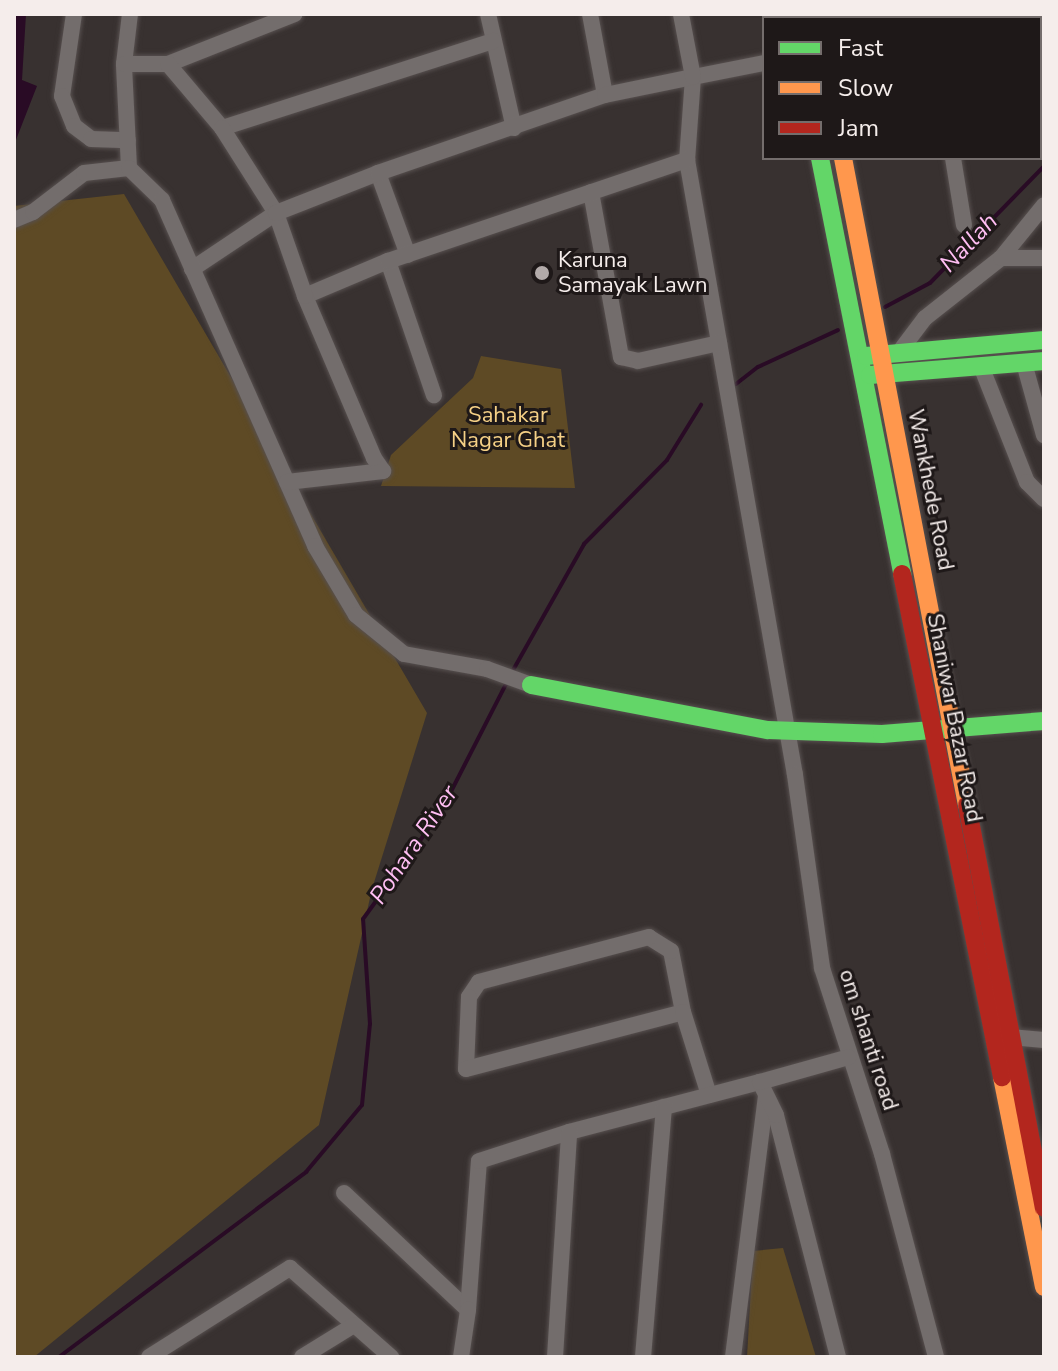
<!DOCTYPE html>
<style>
body{margin:0}
#map{position:relative;width:1058px;height:1371px;overflow:hidden;background:#383130;font-family:"Nunito Sans",sans-serif}
div>[style]{position:absolute}
.green>*{inset:0;background:#5e4a25}
.water>*{inset:0;background:#290b25}
.stream>*{height:4px;margin:-2px;padding:0 2px;transform-origin:2px;border-radius:2px;background:#290b25}
.roads{filter:drop-shadow(0 0 2px #57504f) drop-shadow(0 0 2px #57504f)}
.street>*{height:16px;margin:-8px;padding:0 8px;transform-origin:8px;border-radius:8px;background:#736d6c}
.fast>*{height:18px;margin:-9px;padding:0 9px;transform-origin:9px;border-radius:9px;background:#63d668}
.slow>*{height:18px;margin:-9px;padding:0 9px;transform-origin:9px;border-radius:9px;background:#ff974d}
.jam>*{height:18px;margin:-9px;padding:0 9px;transform-origin:9px;border-radius:9px;background:#b3261e}
.dots>*{width:22px;height:22px;translate:-50% -50%;box-sizing:border-box;border:4px solid #1e1818;border-radius:50%}
span{translate:-50% -50%;white-space:nowrap;text-align:center;line-height:1.15;-webkit-text-stroke:6px #1e1818;paint-order:stroke}
.poi-label{font-size:22px;color:#f5edeb}
.left{translate:0 -50%;text-align:left}
.park-label{font-size:22px;color:#f5d086}
.street-label{font-size:22px;color:#f5edeb}
.water-label{font-size:24px;color:#ffbef3;font-style:italic}
.frame{position:absolute;inset:0;border:16px solid #f5edeb;pointer-events:none}
.legend{position:absolute;left:762px;top:16px;width:280px;height:144px;box-sizing:border-box;background:#1e1818;border:2px solid #746d6c;margin:0;padding:10px 14px;list-style:none;font-size:24px;color:#f5edeb}
.legend li{display:flex;align-items:center;gap:16px;height:40px}
.legend b{width:40px;border:2px solid #746d6c}
</style>
<div id="map">
<div class="green">
<div style="clip-path:polygon(124px 194px,427px 713px,372px 889px,319px 1125px,34px 1357px,14px 1357px,14px 206px)"></div>
<div style="clip-path:polygon(481px 356px,561px 369px,575px 488px,381px 486px,391px 455px,473px 378px)"></div>
<div style="clip-path:polygon(783px 1248px,816px 1357px,747px 1357px,753px 1251px)"></div>
</div>
<div class="water">
<div style="clip-path:polygon(14px 14px,26px 14px,22px 80px,37px 86px,14px 145px)"></div>
</div>
<div class="stream">
<div style="left:885px;top:307px;width:51px;rotate:-28.1deg"></div>
<div style="left:930px;top:283px;width:163px;rotate:-45.7deg"></div>
<div style="left:736px;top:384px;width:28px;rotate:-38deg"></div>
<div style="left:758px;top:367px;width:88px;rotate:-24.8deg"></div>
<div style="left:512px;top:672px;width:147px;rotate:-60.6deg"></div>
<div style="left:584px;top:544px;width:118px;rotate:-45.3deg"></div>
<div style="left:667px;top:460px;width:65px;rotate:-58.3deg"></div>
<div style="left:59px;top:1357px;width:309px;rotate:-36.8deg"></div>
<div style="left:306px;top:1172px;width:87px;rotate:-50.1deg"></div>
<div style="left:362px;top:1105px;width:81px;rotate:-84.4deg"></div>
<div style="left:370px;top:1024px;width:105px;rotate:-93.8deg"></div>
<div style="left:363px;top:919px;width:131px;rotate:-54deg"></div>
<div style="left:440px;top:813px;width:149px;rotate:-62.9deg"></div>
</div>
<div class="roads">
<div class="street">
<div style="left:74px;top:14px;width:83px;rotate:98.3deg"></div>
<div style="left:62px;top:96px;width:32px;rotate:68deg"></div>
<div style="left:74px;top:126px;width:21px;rotate:37deg"></div>
<div style="left:91px;top:139px;width:37px;rotate:2deg"></div>
<div style="left:488px;top:14px;width:117px;rotate:77.2deg"></div>
<div style="left:590px;top:14px;width:82px;rotate:79.5deg"></div>
<div style="left:901px;top:14px;width:4px;rotate:76deg"></div>
<div style="left:963px;top:18px;width:15px;rotate:-16deg"></div>
<div style="left:764px;top:63px;width:72px;rotate:168.8deg"></div>
<div style="left:693px;top:77px;width:83px;rotate:94.1deg"></div>
<div style="left:687px;top:160px;width:624px;rotate:80.04deg"></div>
<div style="left:795px;top:775px;width:195px;rotate:82deg"></div>
<div style="left:822px;top:968px;width:195px;rotate:72.1deg"></div>
<div style="left:882px;top:1154px;width:210px;rotate:75.1deg"></div>
<div style="left:124px;top:64px;width:50px;rotate:-83.2deg"></div>
<div style="left:168px;top:64px;width:136px;rotate:-21.5deg"></div>
<div style="left:222px;top:128px;width:285px;rotate:-17.8deg"></div>
<div style="left:953px;top:158px;width:68px;rotate:80.7deg"></div>
<div style="left:129px;top:168px;width:104px;rotate:-92.8deg"></div>
<div style="left:124px;top:64px;width:44px"></div>
<div style="left:168px;top:64px;width:84px;rotate:49.8deg"></div>
<div style="left:222px;top:128px;width:101px;rotate:57.6deg"></div>
<div style="left:276px;top:213px;width:101px;rotate:146.3deg"></div>
<div style="left:378px;top:173px;width:87px;rotate:69.9deg"></div>
<div style="left:591px;top:192px;width:168px;rotate:79.7deg"></div>
<div style="left:621px;top:357px;width:17px;rotate:13deg"></div>
<div style="left:638px;top:361px;width:83px;rotate:-12.5deg"></div>
<div style="left:14px;top:220px;width:21px;rotate:-23deg"></div>
<div style="left:33px;top:212px;width:64px;rotate:-37.4deg"></div>
<div style="left:84px;top:173px;width:45px;rotate:-6.3deg"></div>
<div style="left:129px;top:168px;width:46px;rotate:44.1deg"></div>
<div style="left:162px;top:200px;width:378px;rotate:66.1deg"></div>
<div style="left:315px;top:546px;width:80px;rotate:59.3deg"></div>
<div style="left:356px;top:615px;width:62px;rotate:39.1deg"></div>
<div style="left:404px;top:654px;width:84px;rotate:10.2deg"></div>
<div style="left:487px;top:669px;width:47px;rotate:20deg"></div>
<div style="left:1001px;top:258px;width:68px;rotate:-50.9deg"></div>
<div style="left:388px;top:261px;width:142px;rotate:71.1deg"></div>
<div style="left:305px;top:296px;width:90px;rotate:-22.9deg"></div>
<div style="left:388px;top:261px;width:316px;rotate:-18.7deg"></div>
<div style="left:900px;top:351px;width:41px;rotate:-52.9deg"></div>
<div style="left:925px;top:318px;width:97px;rotate:-38.3deg"></div>
<div style="left:1001px;top:258px;width:43px"></div>
<div style="left:1024px;top:363px;width:75px;rotate:74.5deg"></div>
<div style="left:981px;top:366px;width:125px;rotate:68.4deg"></div>
<div style="left:1027px;top:482px;width:24px;rotate:45deg"></div>
<div style="left:287px;top:482px;width:97px;rotate:-6.5deg"></div>
<div style="left:383px;top:471px;width:16px;rotate:-125deg"></div>
<div style="left:374px;top:458px;width:176px;rotate:-113.1deg"></div>
<div style="left:305px;top:296px;width:88px;rotate:-109.3deg"></div>
<div style="left:276px;top:213px;width:110px;rotate:-21.4deg"></div>
<div style="left:378px;top:173px;width:240px;rotate:-19deg"></div>
<div style="left:605px;top:95px;width:90px;rotate:-11.6deg"></div>
<div style="left:693px;top:77px;width:64px;rotate:-100.8deg"></div>
<div style="left:683px;top:1012px;width:62px;rotate:-101.1deg"></div>
<div style="left:671px;top:951px;width:26px;rotate:-148deg"></div>
<div style="left:649px;top:937px;width:176px;rotate:165.2deg"></div>
<div style="left:479px;top:982px;width:18px;rotate:124deg"></div>
<div style="left:469px;top:997px;width:72px;rotate:92.4deg"></div>
<div style="left:466px;top:1069px;width:224px;rotate:-14.7deg"></div>
<div style="left:683px;top:1012px;width:87px;rotate:72.6deg"></div>
<div style="left:1010px;top:1037px;width:34px;rotate:5deg"></div>
<div style="left:344px;top:1193px;width:170px;rotate:43.3deg"></div>
<div style="left:468px;top:1310px;width:149px;rotate:-85.8deg"></div>
<div style="left:479px;top:1161px;width:95px;rotate:-17.9deg"></div>
<div style="left:569px;top:1132px;width:197px;rotate:-14.7deg"></div>
<div style="left:149px;top:1357px;width:167px;rotate:-32.3deg"></div>
<div style="left:290px;top:1268px;width:135px;rotate:41.4deg"></div>
<div style="left:302px;top:1357px;width:61px;rotate:-31.6deg"></div>
<div style="left:461px;top:1357px;width:48px;rotate:-81.5deg"></div>
<div style="left:555px;top:1357px;width:225px;rotate:-86.4deg"></div>
<div style="left:643px;top:1357px;width:251px;rotate:-85.2deg"></div>
<div style="left:733px;top:1357px;width:262px;rotate:-82.8deg"></div>
<div style="left:838px;top:1357px;width:250px;rotate:-104.4deg"></div>
<div style="left:776px;top:1115px;width:37px;rotate:-116deg"></div>
<div style="left:760px;top:1082px;width:92px;rotate:-15.7deg"></div>
</div>
<div class="fast">
<div style="left:814px;top:14px;width:4px;rotate:76deg"></div>
<div style="left:820px;top:158px;width:424px;rotate:78.8deg"></div>
<div style="left:866px;top:356px;width:179px;rotate:-5.1deg"></div>
<div style="left:870px;top:375px;width:175px;rotate:-4.6deg"></div>
<div style="left:531px;top:685px;width:241px;rotate:10.8deg"></div>
<div style="left:768px;top:730px;width:114px;rotate:2deg"></div>
<div style="left:882px;top:734px;width:163px;rotate:-4.6deg"></div>
</div>
<div class="slow">
<div style="left:792px;top:14px;width:4px;rotate:76deg"></div>
<div style="left:843px;top:158px;width:659px;rotate:79.15deg"></div>
<div style="left:1002px;top:1077px;width:214px;rotate:78.7deg"></div>
</div>
<div class="jam">
<div style="left:902px;top:574px;width:513px;rotate:78.76deg"></div>
<div style="left:967px;top:805px;width:410px;rotate:79.2deg"></div>
</div>
</div>
<div class="dots">
<div style="left:542px;top:273px;background:#b3abaa"></div>
</div>
<div class="poi-label">
<span class="left" style="left:558px;top:273px">Karuna<br>Samayak Lawn</span>
</div>
<div class="park-label">
<span style="left:508px;top:428px">Sahakar<br>Nagar Ghat</span>
</div>
<div class="street-label">
<span style="left:930px;top:490px;rotate:79deg">Wankhede Road</span>
<span style="left:954px;top:718px;rotate:79deg">Shaniwar Bazar Road</span>
<span style="left:868px;top:1040px;rotate:72deg">om shanti road</span>
</div>
<div class="water-label">
<span style="left:969px;top:243px;rotate:-46deg">Nallah</span>
<span style="left:414px;top:845px;rotate:-56deg">Pohara River</span>
</div>
<div class="frame"></div>
<ul class="legend">
<li><b style="height:10px;background:#63d668"></b>Fast</li>
<li><b style="height:10px;background:#ff974d"></b>Slow</li>
<li><b style="height:10px;background:#b3261e"></b>Jam</li>
</ul>
</div>
